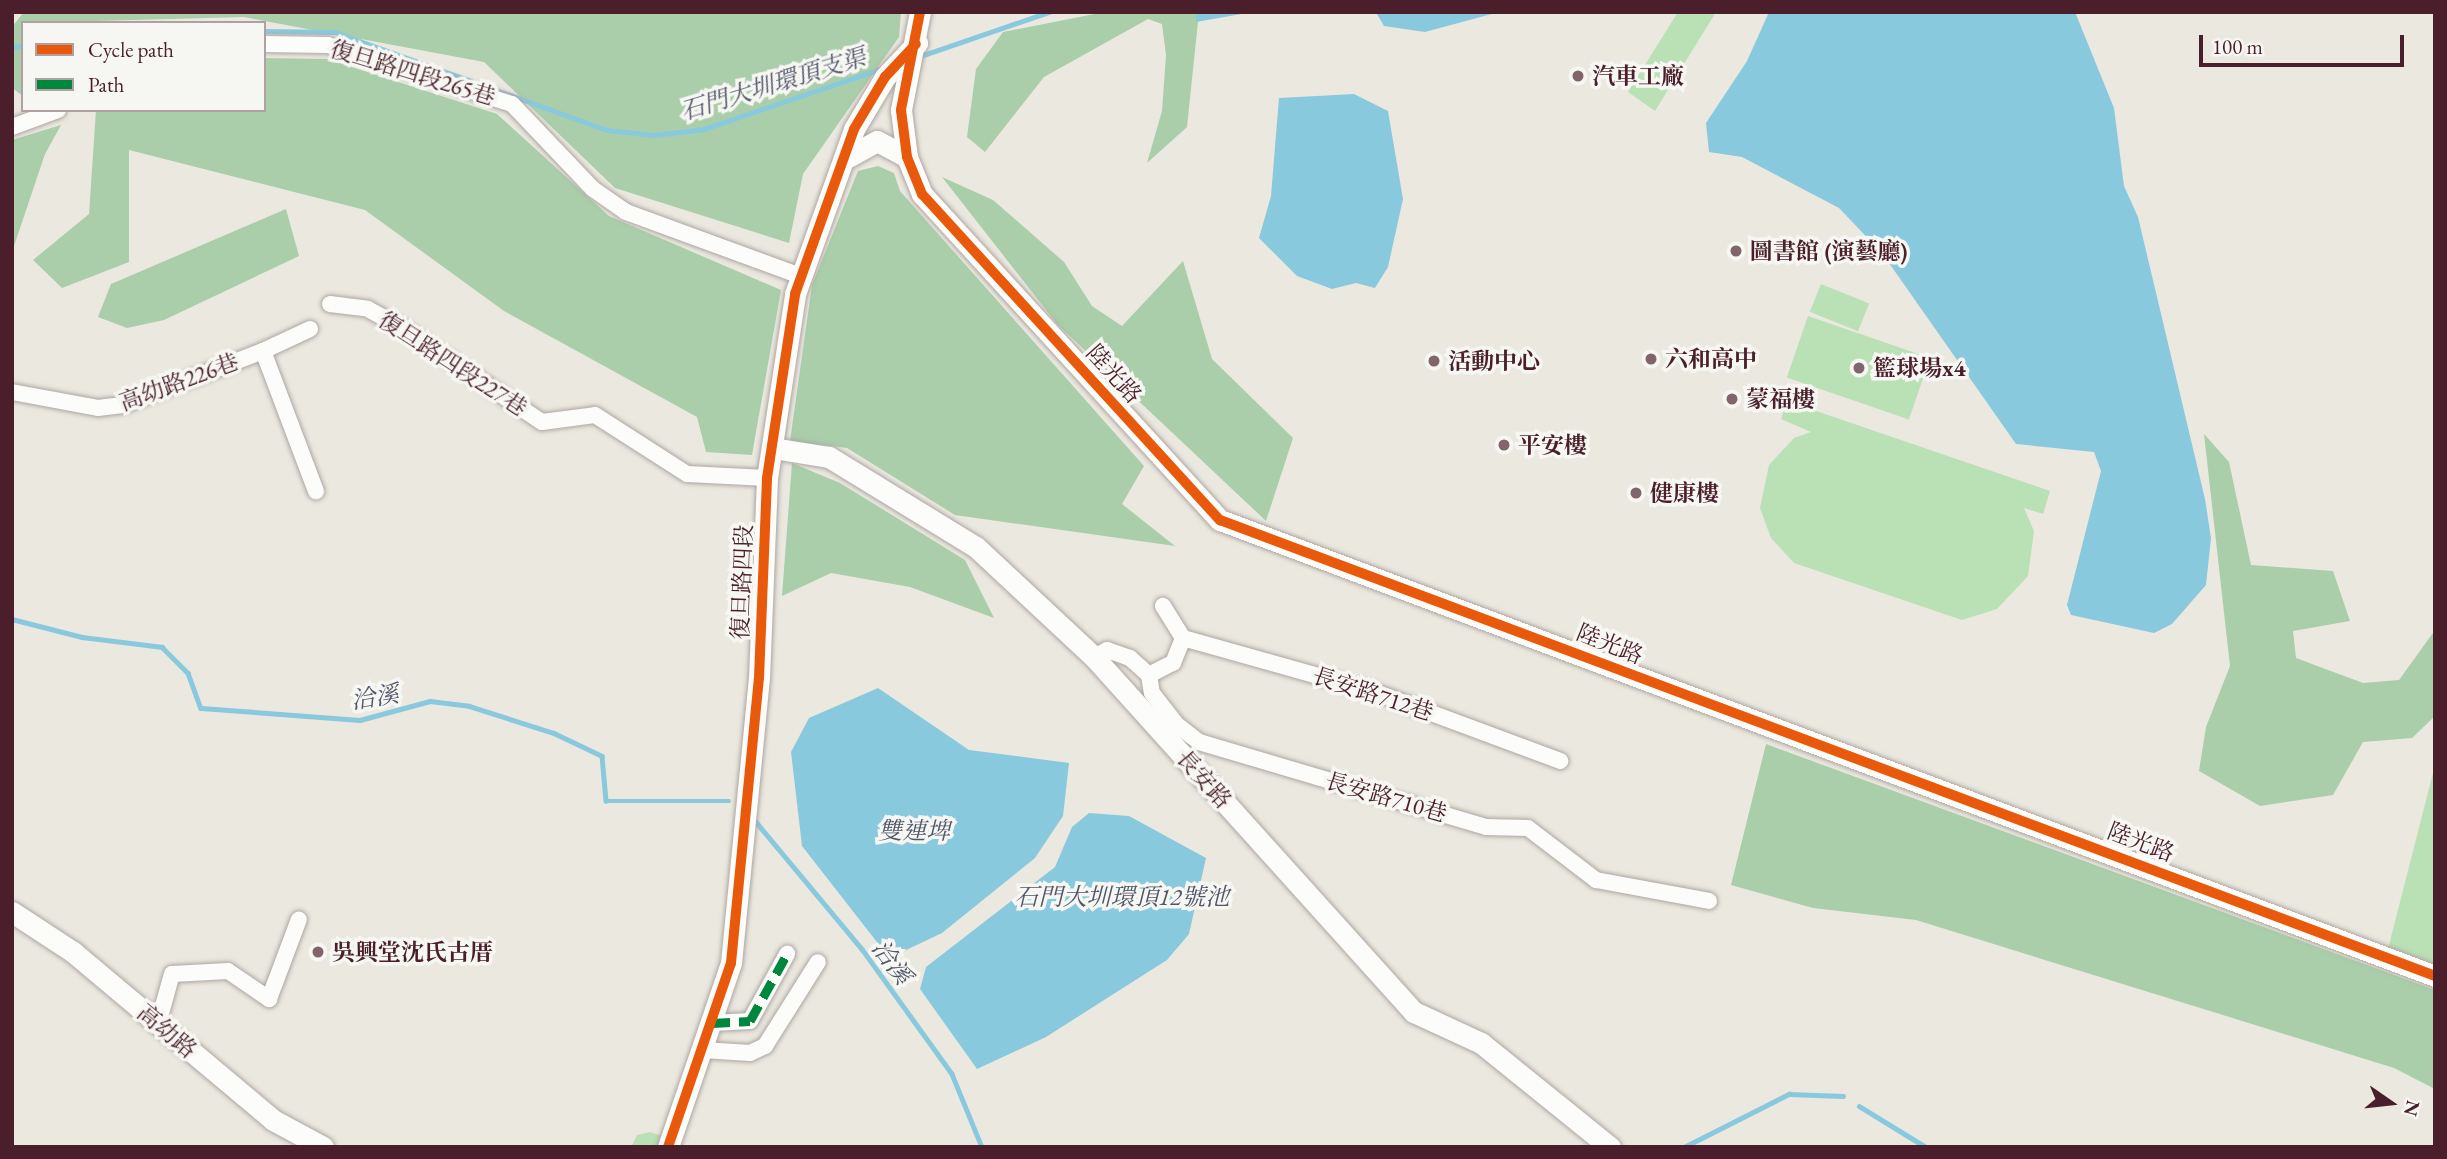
<!DOCTYPE html>
<meta charset="utf-8">
<style>
body{margin:0}
#map{position:relative;width:2447px;height:1159px;overflow:hidden;background:#ebe8df;font-family:"EB Garamond","Noto Serif TC",serif}
div>[style]{position:absolute}
.green>*{inset:0;background:#bae0b5;transform-origin:0 0}
.forest>*{inset:0;background:#aacea9}
.water>*{inset:0;background:#89c9de}
.stream>*{height:4.5px;margin:-2.25px;padding:0 2.25px;transform-origin:2.25px;border-radius:2.25px;background:#89c9de}
.roads{filter:drop-shadow(0 0 2px #ada6a2) drop-shadow(0 0 2px #ada6a2)}
.street>*{height:16px;margin:-8px;padding:0 8px;transform-origin:8px;border-radius:8px;background:#fcfcfa}
.secondary>*{height:21px;margin:-10.5px;padding:0 10.5px;transform-origin:10.5px;border-radius:10.5px;background:#fcfcfa}
.quiet>*{height:9px;margin-top:-4.5px;transform-origin:0;background:repeating-linear-gradient(90deg,#00873e 0 18px,transparent 0 27px)}
.cycleway>*{height:10px;margin:-5px;padding:0 5px;transform-origin:5px;border-radius:5px;background:#e8590c}
.dots>*{width:19px;height:19px;translate:-50% -50%;box-sizing:border-box;border:4px solid #f6f6f2;border-radius:50%}
span{translate:-50% -50%;white-space:nowrap;text-align:center;line-height:1.15;-webkit-text-stroke:7px #f6f6f2;paint-order:stroke}
.street-label{font-size:23px;color:#4a1f2b}
.poi-label{font-size:23px;color:#4a1f2b;font-weight:700}
.left{translate:0 -50%;text-align:left}
.water-label{font-size:24px;color:#515669;font-style:italic}
.frame{position:absolute;inset:0;border:14px solid #4a1f2b;pointer-events:none}
.legend{position:absolute;left:21px;top:21px;width:245px;height:91px;box-sizing:border-box;background:#f6f6f2;border:2px solid #b1a0a2;margin:0;padding:9px 12px;list-style:none;font-size:21px;color:#4a1f2b}
.legend li{display:flex;align-items:center;gap:14px;height:35px}
.legend b{width:35px;border:2px solid #b1a0a2}
.north{position:absolute;left:2356px;top:1068px;width:70px;height:70px;-webkit-text-stroke:5px #f6f6f2;paint-order:stroke;rotate:104deg;font-size:19px;font-weight:700;line-height:28px;text-align:center;color:#4a1f2b}
.north::after{content:'';display:block;margin:auto;width:24px;height:32px;background:#4a1f2b;clip-path:polygon(50% 0,100% 100%,50% 72%,0 100%)}
.scale{position:absolute;left:2199px;top:35px;width:205px;height:32px;box-sizing:border-box;border:4px solid #4a1f2b;border-top:0;padding-left:9px;font-size:21px;line-height:24px;white-space:nowrap;color:#4a1f2b;-webkit-text-stroke:5px #f6f6f2;paint-order:stroke}
</style>
<div id="map">
<div class="green">
<div style="clip-path:polygon(1678px 12px,1716px 12px,1655px 111px,1628px 92px)"></div>
<div style="left:1821px;top:284px;width:52px;height:30px;rotate:22deg"></div>
<div style="left:1808px;top:316px;width:129px;height:65px;rotate:19deg"></div>
<div style="clip-path:polygon(1787px 401px,2050px 491px,2043px 514px,2024px 508px,2034px 531px,2028px 576px,1997px 609px,1962px 620px,1794px 563px,1771px 538px,1760px 508px,1769px 465px,1794px 438px,1811px 432px,1781px 419px)"></div>
<div style="clip-path:polygon(2435px 765px,2435px 968px,2388px 949px)"></div>
<div style="clip-path:polygon(650px 1132px,663px 1136px,660px 1147px,631px 1147px,637px 1135px)"></div>
</div>
<div class="forest">
<div style="clip-path:polygon(24px 12px,901px 12px,899px 37px,803px 174px,789px 243px,615px 188px,484px 62px,244px 17px,23px 23px,23px 96px,12px 88px,12px 27px)"></div>
<div style="clip-path:polygon(1105px 12px,1199px 12px,1187px 127px,1147px 163px,1162px 111px,1166px 55px,1162px 24px,1148px 19px,1044px 77px,985px 152px,967px 137px,976px 69px,1003px 32px)"></div>
<div style="clip-path:polygon(264px 58px,327px 59px,497px 114px,609px 216px,781px 290px,752px 455px,706px 452px,697px 417px,504px 311px,365px 210px,129px 150px,129px 262px,62px 288px,33px 260px,89px 214px,96px 110px,264px 110px)"></div>
<div style="clip-path:polygon(61px 125px,45px 154px,12px 252px,12px 140px)"></div>
<div style="clip-path:polygon(878px 166px,894px 173px,900px 191px,1144px 466px,1122px 504px,1175px 546px,955px 515px,847px 448px,790px 441px,812px 285px,858px 171px)"></div>
<div style="clip-path:polygon(942px 177px,993px 200px,1064px 262px,1092px 306px,1122px 326px,1183px 261px,1212px 359px,1293px 438px,1266px 521px,1057px 324px)"></div>
<div style="clip-path:polygon(286px 209px,299px 256px,164px 320px,127px 328px,98px 317px,111px 284px)"></div>
<div style="clip-path:polygon(2204px 434px,2229px 462px,2251px 565px,2333px 571px,2350px 621px,2293px 631px,2296px 658px,2363px 683px,2399px 680px,2435px 630px,2435px 716px,2412px 738px,2363px 742px,2333px 795px,2260px 806px,2199px 771px,2206px 727px,2230px 666px)"></div>
<div style="clip-path:polygon(792px 463px,840px 483px,965px 560px,994px 618px,910px 587px,831px 573px,782px 596px)"></div>
<div style="clip-path:polygon(1766px 744px,2435px 990px,2435px 1089px,2394px 1068px,1916px 920px,1813px 908px,1731px 885px)"></div>
</div>
<div class="water">
<div style="clip-path:polygon(1197px 12px,1253px 12px,1196px 22px)"></div>
<div style="clip-path:polygon(1499px 12px,1425px 32px,1384px 26px,1377px 14px)"></div>
<div style="clip-path:polygon(1769px 12px,2075px 12px,2114px 108px,2124px 186px,2138px 217px,2205px 499px,2211px 538px,2206px 585px,2172px 624px,2154px 633px,2071px 615px,2067px 605px,2101px 471px,2094px 452px,2016px 444px,1882px 253px,1839px 208px,1742px 157px,1709px 152px,1706px 123px,1747px 61px)"></div>
<div style="clip-path:polygon(1354px 94px,1388px 111px,1403px 199px,1388px 267px,1375px 288px,1356px 283px,1332px 289px,1297px 276px,1259px 238px,1271px 196px,1279px 98px)"></div>
<div style="clip-path:polygon(878px 688px,969px 750px,1069px 763px,1063px 816px,1035px 858px,942px 933px,904px 951px,880px 946px,802px 846px,791px 752px,809px 718px)"></div>
<div style="clip-path:polygon(1089px 813px,1129px 816px,1206px 858px,1189px 934px,1167px 960px,1046px 1037px,977px 1069px,920px 989px,926px 967px,1055px 867px,1072px 827px)"></div>
</div>
<div class="stream">
<div style="left:264px;top:31px;width:71px;rotate:0.8deg"></div>
<div style="left:335px;top:32px;width:289px;rotate:19.8deg"></div>
<div style="left:607px;top:130px;width:48px;rotate:5.9deg"></div>
<div style="left:655px;top:135px;width:49px;rotate:-7deg"></div>
<div style="left:704px;top:129px;width:186px;rotate:-18.8deg"></div>
<div style="left:12px;top:47px;width:11px;rotate:-5deg"></div>
<div style="left:918px;top:57px;width:139px;rotate:-19deg"></div>
<div style="left:12px;top:619px;width:72px;rotate:14.4deg"></div>
<div style="left:82px;top:637px;width:81px;rotate:7.1deg"></div>
<div style="left:162px;top:647px;width:37px;rotate:45deg"></div>
<div style="left:188px;top:673px;width:37px;rotate:70deg"></div>
<div style="left:201px;top:708px;width:159px;rotate:4.3deg"></div>
<div style="left:360px;top:720px;width:73px;rotate:-15.2deg"></div>
<div style="left:430px;top:701px;width:39px;rotate:7deg"></div>
<div style="left:469px;top:706px;width:89px;rotate:17.6deg"></div>
<div style="left:554px;top:733px;width:53px;rotate:25.6deg"></div>
<div style="left:602px;top:756px;width:45px;rotate:84.9deg"></div>
<div style="left:606px;top:801px;width:123px"></div>
<div style="left:752px;top:817px;width:172px;rotate:50.2deg"></div>
<div style="left:862px;top:949px;width:154px;rotate:54.2deg"></div>
<div style="left:952px;top:1074px;width:79px;rotate:67.7deg"></div>
<div style="left:1859px;top:1106px;width:79px;rotate:31.5deg"></div>
<div style="left:1684px;top:1147px;width:118px;rotate:-26.8deg"></div>
<div style="left:1789px;top:1094px;width:54px;rotate:2.1deg"></div>
</div>
<div class="roads">
<div class="street">
<div style="left:264px;top:44px;width:64px;rotate:0.9deg"></div>
<div style="left:328px;top:45px;width:193px;rotate:17.8deg"></div>
<div style="left:512px;top:104px;width:117px;rotate:46.4deg"></div>
<div style="left:593px;top:189px;width:40px;rotate:34.9deg"></div>
<div style="left:626px;top:212px;width:186px;rotate:20.1deg"></div>
<div style="left:12px;top:127px;width:49px;rotate:-20.3deg"></div>
<div style="left:330px;top:304px;width:38px;rotate:7deg"></div>
<div style="left:368px;top:309px;width:38px;rotate:29deg"></div>
<div style="left:401px;top:327px;width:170px;rotate:34deg"></div>
<div style="left:542px;top:422px;width:53px;rotate:-7.5deg"></div>
<div style="left:595px;top:415px;width:109px;rotate:32.7deg"></div>
<div style="left:687px;top:474px;width:80px;rotate:2.9deg"></div>
<div style="left:310px;top:329px;width:52px;rotate:154.9deg"></div>
<div style="left:263px;top:351px;width:150px;rotate:69.3deg"></div>
<div style="left:12px;top:392px;width:87px;rotate:10.5deg"></div>
<div style="left:98px;top:408px;width:25px;rotate:-7deg"></div>
<div style="left:123px;top:405px;width:150px;rotate:-21.1deg"></div>
<div style="left:1183px;top:638px;width:196px;rotate:15.7deg"></div>
<div style="left:1372px;top:691px;width:201px;rotate:20.4deg"></div>
<div style="left:1094px;top:657px;width:15px;rotate:-28deg"></div>
<div style="left:1107px;top:650px;width:24px;rotate:19deg"></div>
<div style="left:1130px;top:658px;width:25px;rotate:42deg"></div>
<div style="left:1149px;top:675px;width:18px;rotate:81deg"></div>
<div style="left:1152px;top:693px;width:39px;rotate:52deg"></div>
<div style="left:1176px;top:724px;width:29px;rotate:38deg"></div>
<div style="left:1199px;top:742px;width:299px;rotate:16.5deg"></div>
<div style="left:1486px;top:827px;width:42px;rotate:1.4deg"></div>
<div style="left:1528px;top:828px;width:86px;rotate:37.4deg"></div>
<div style="left:1596px;top:880px;width:115px;rotate:10.5deg"></div>
<div style="left:1149px;top:675px;width:27px;rotate:-27deg"></div>
<div style="left:1173px;top:663px;width:27px;rotate:-68deg"></div>
<div style="left:1183px;top:638px;width:38px;rotate:-122deg"></div>
<div style="left:712px;top:1023px;width:38px;rotate:-3deg"></div>
<div style="left:750px;top:1021px;width:77px;rotate:-61.1deg"></div>
<div style="left:158px;top:1024px;width:52px;rotate:-74.4deg"></div>
<div style="left:172px;top:974px;width:56px;rotate:-3.1deg"></div>
<div style="left:228px;top:971px;width:50px;rotate:34.3deg"></div>
<div style="left:269px;top:999px;width:85px;rotate:-69.4deg"></div>
<div style="left:703px;top:1050px;width:47px;rotate:3.7deg"></div>
<div style="left:750px;top:1053px;width:17px;rotate:-25deg"></div>
<div style="left:765px;top:1046px;width:99px;rotate:-57.8deg"></div>
</div>
<div class="secondary">
<div style="left:920px;top:12px;width:100px;rotate:101deg"></div>
<div style="left:901px;top:110px;width:47px;rotate:82.7deg"></div>
<div style="left:907px;top:157px;width:40px;rotate:68deg"></div>
<div style="left:922px;top:194px;width:442px;rotate:47.6deg"></div>
<div style="left:1220px;top:520px;width:1298px;rotate:20.57deg"></div>
<div style="left:848px;top:157px;width:33px;rotate:-29deg"></div>
<div style="left:877px;top:141px;width:34px;rotate:28deg"></div>
<div style="left:773px;top:448px;width:57px;rotate:9.1deg"></div>
<div style="left:829px;top:457px;width:172px;rotate:31.5deg"></div>
<div style="left:976px;top:547px;width:161px;rotate:43deg"></div>
<div style="left:1094px;top:657px;width:478px;rotate:48deg"></div>
<div style="left:1414px;top:1012px;width:74px;rotate:24.8deg"></div>
<div style="left:1481px;top:1043px;width:166px;rotate:38.9deg"></div>
<div style="left:12px;top:912px;width:73px;rotate:33.3deg"></div>
<div style="left:73px;top:952px;width:261px;rotate:40deg"></div>
<div style="left:273px;top:1120px;width:57px;rotate:28.4deg"></div>
<div style="left:668px;top:1147px;width:194px;rotate:-71.1deg"></div>
<div style="left:731px;top:963px;width:286px;rotate:-84.4deg"></div>
<div style="left:759px;top:678px;width:200px;rotate:-87.7deg"></div>
<div style="left:767px;top:478px;width:186px;rotate:-81.3deg"></div>
<div style="left:795px;top:294px;width:175px;rotate:-70.3deg"></div>
<div style="left:854px;top:129px;width:61px;rotate:-59.2deg"></div>
<div style="left:885px;top:77px;width:47px;rotate:-46.7deg"></div>
</div>
</div>
<div class="quiet">
<div style="left:712px;top:1023px;width:38px;rotate:-3deg"></div>
<div style="left:750px;top:1021px;width:77px;rotate:-61.1deg"></div>
</div>
<div class="cycleway">
<div style="left:920px;top:12px;width:100px;rotate:101deg"></div>
<div style="left:901px;top:110px;width:47px;rotate:82.7deg"></div>
<div style="left:907px;top:157px;width:40px;rotate:68deg"></div>
<div style="left:922px;top:194px;width:442px;rotate:47.6deg"></div>
<div style="left:1220px;top:520px;width:1298px;rotate:20.57deg"></div>
<div style="left:668px;top:1147px;width:194px;rotate:-71.1deg"></div>
<div style="left:731px;top:963px;width:286px;rotate:-84.4deg"></div>
<div style="left:759px;top:678px;width:200px;rotate:-87.7deg"></div>
<div style="left:767px;top:478px;width:186px;rotate:-81.3deg"></div>
<div style="left:795px;top:294px;width:175px;rotate:-70.3deg"></div>
<div style="left:854px;top:129px;width:61px;rotate:-59.2deg"></div>
<div style="left:885px;top:77px;width:45px;rotate:-46.8deg"></div>
</div>
<div class="dots">
<div style="left:1578px;top:76px;background:#82656a"></div>
<div style="left:1736px;top:251px;background:#82656a"></div>
<div style="left:1651px;top:359px;background:#82656a"></div>
<div style="left:1434px;top:361px;background:#82656a"></div>
<div style="left:1859px;top:368px;background:#82656a"></div>
<div style="left:1732px;top:399px;background:#82656a"></div>
<div style="left:1504px;top:445px;background:#82656a"></div>
<div style="left:1636px;top:493px;background:#82656a"></div>
<div style="left:318px;top:952px;background:#82656a"></div>
</div>
<div class="street-label">
<span style="left:413px;top:73px;rotate:17deg">復旦路四段265巷</span>
<span style="left:453px;top:364px;rotate:33deg">復旦路四段227巷</span>
<span style="left:1114px;top:374px;rotate:48deg">陸光路</span>
<span style="left:179px;top:382px;rotate:-20deg">高幼路226巷</span>
<span style="left:742px;top:582px;rotate:-88deg">復旦路四段</span>
<span style="left:1610px;top:644px;rotate:22deg">陸光路</span>
<span style="left:1373px;top:694px;rotate:18deg">長安路712巷</span>
<span style="left:1204px;top:779px;rotate:48deg">長安路</span>
<span style="left:1386px;top:797px;rotate:16deg">長安路710巷</span>
<span style="left:2141px;top:842px;rotate:21deg">陸光路</span>
<span style="left:167px;top:1031px;rotate:40deg">高幼路</span>
</div>
<div class="poi-label">
<span class="left" style="left:1592px;top:76px">汽車工廠</span>
<span class="left" style="left:1750px;top:251px">圖書館 (演藝廳)</span>
<span class="left" style="left:1665px;top:359px">六和高中</span>
<span class="left" style="left:1448px;top:361px">活動中心</span>
<span class="left" style="left:1873px;top:368px">籃球場x4</span>
<span class="left" style="left:1746px;top:399px">蒙福樓</span>
<span class="left" style="left:1518px;top:445px">平安樓</span>
<span class="left" style="left:1650px;top:493px">健康樓</span>
<span class="left" style="left:332px;top:952px">吳興堂沈氏古厝</span>
</div>
<div class="water-label">
<span style="left:773px;top:84px;rotate:-17deg">石門大圳環頂支渠</span>
<span style="left:375px;top:697px;rotate:-9deg">洽溪</span>
<span style="left:914px;top:831px">雙連埤</span>
<span style="left:1122px;top:897px">石門大圳環頂12號池</span>
<span style="left:892px;top:962px;rotate:53deg">洽溪</span>
</div>
<div class="frame"></div>
<ul class="legend">
<li><b style="height:9px;background:#e8590c"></b>Cycle path</li>
<li><b style="height:9px;background:#00873e"></b>Path</li>
</ul>
<div class="north">N</div>
<div class="scale">100 m</div>
</div>
